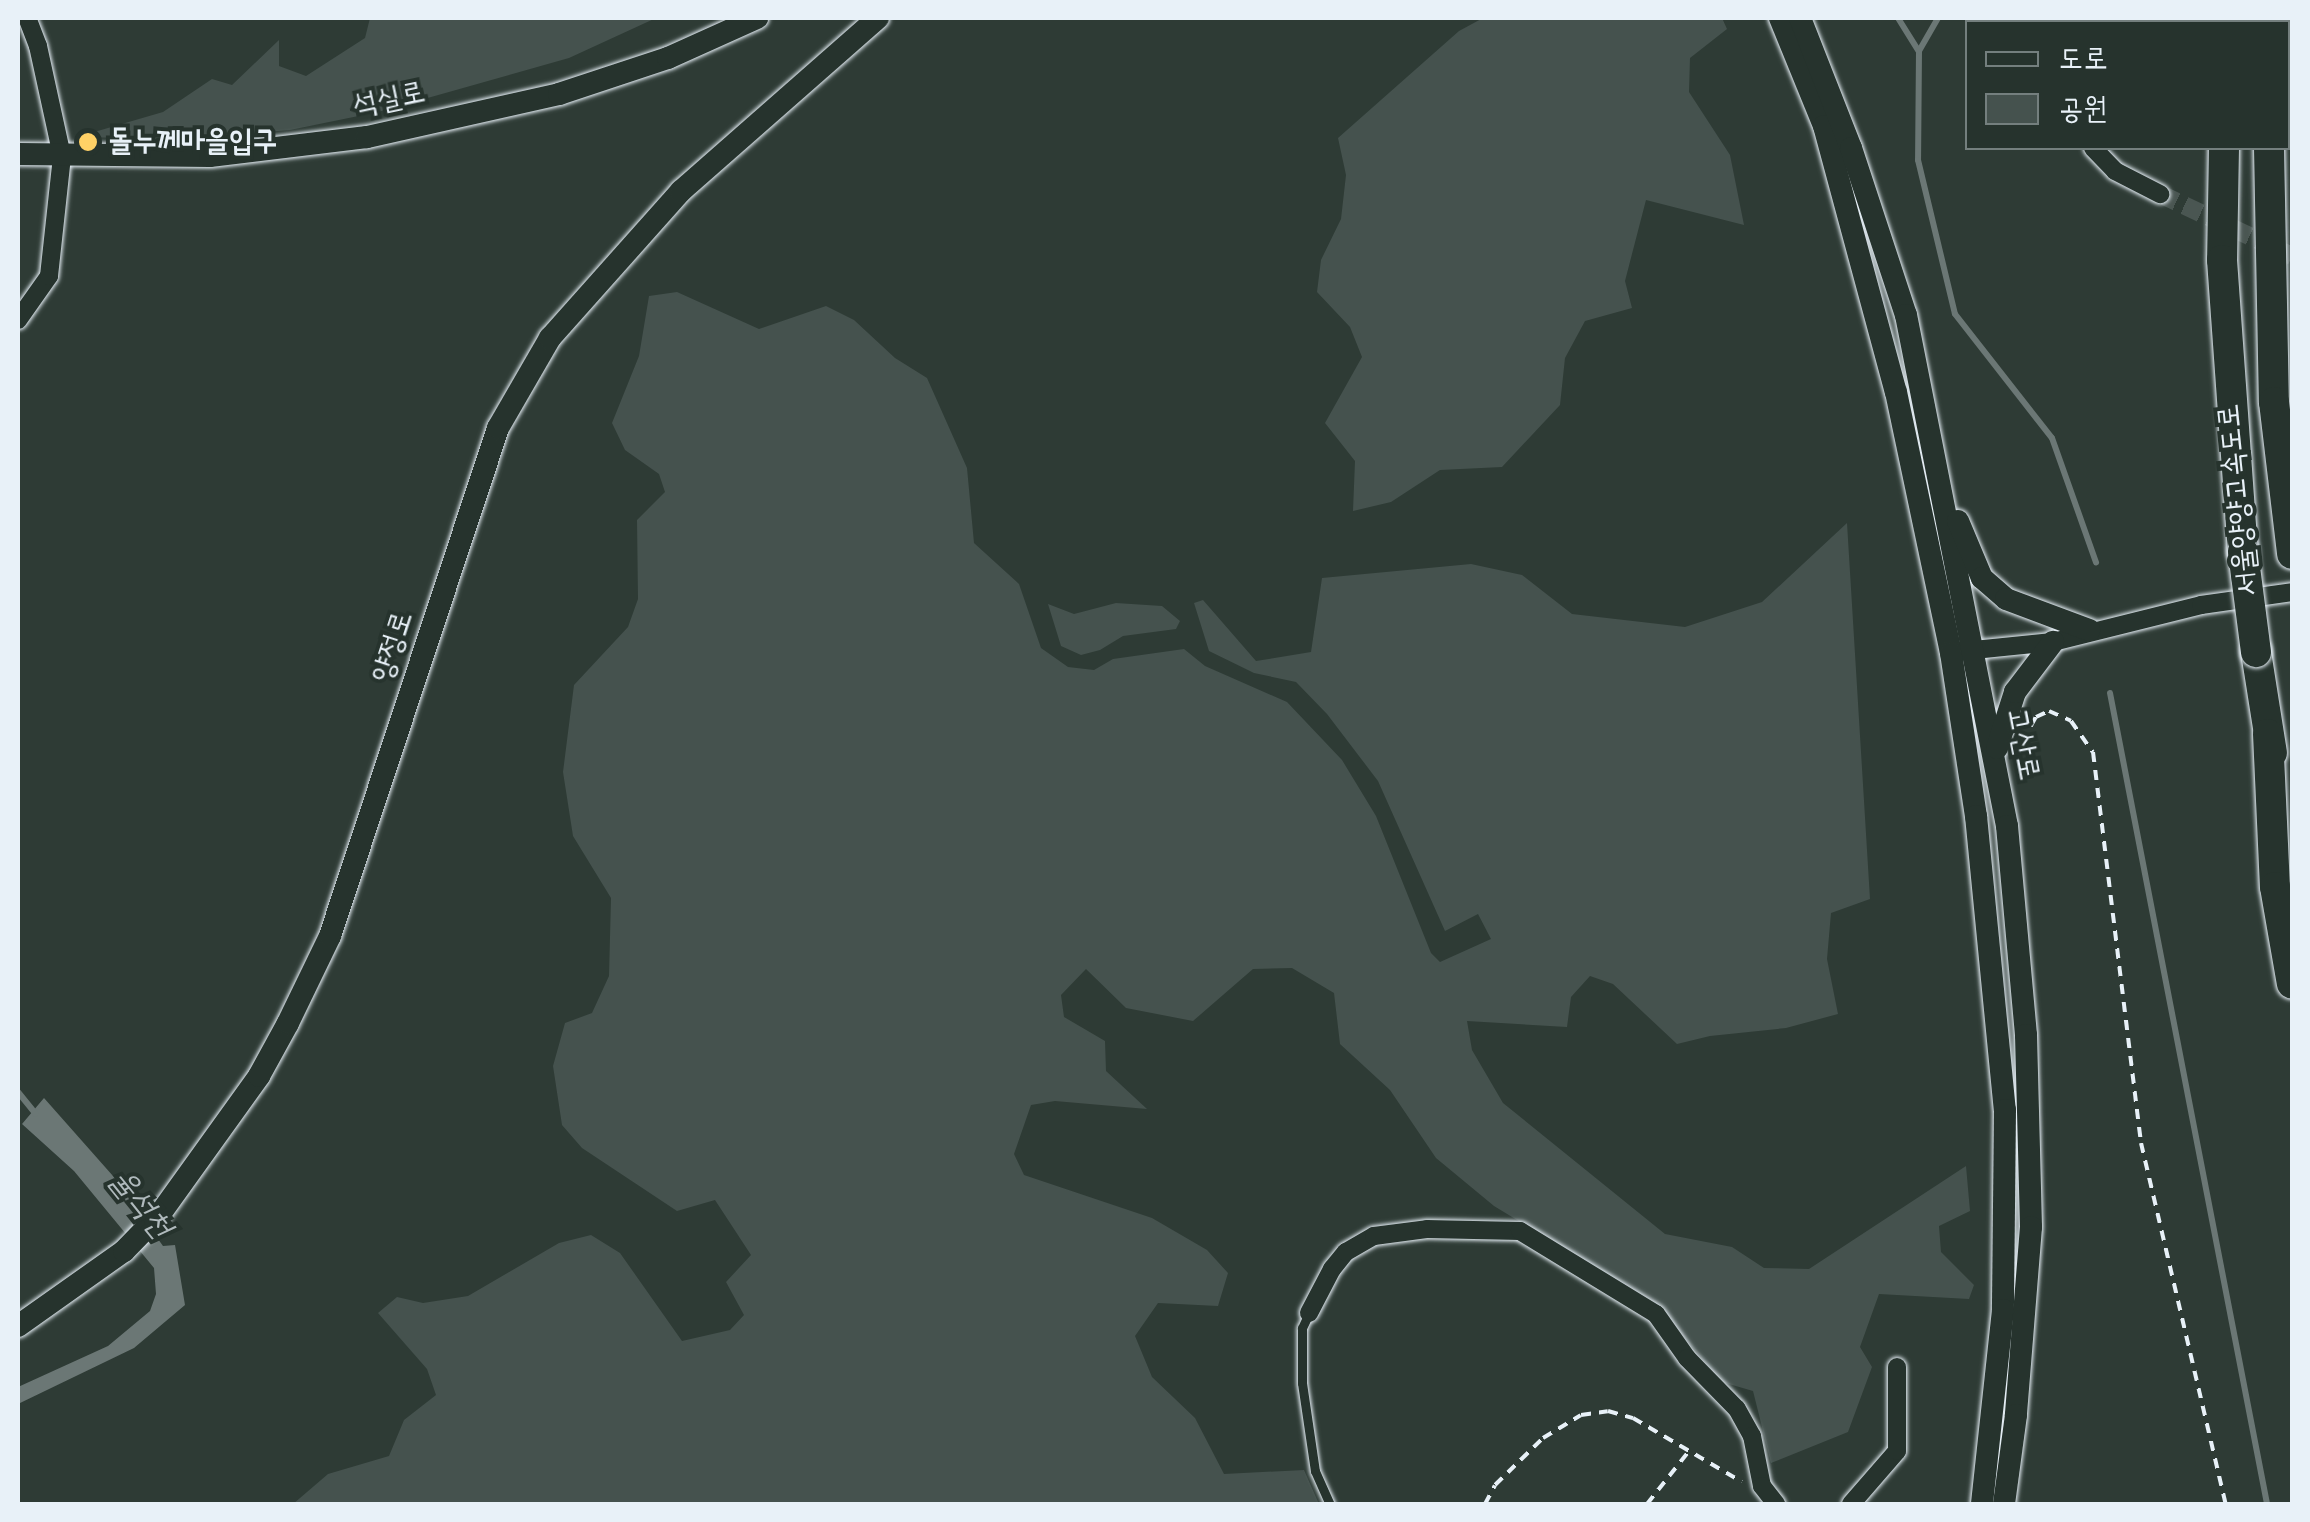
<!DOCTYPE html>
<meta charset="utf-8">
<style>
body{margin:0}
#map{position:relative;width:2310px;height:1522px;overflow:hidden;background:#2e3b35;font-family:Mynerve,"Poor Story",sans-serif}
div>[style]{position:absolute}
.green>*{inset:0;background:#45524e}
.water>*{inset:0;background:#6b7775}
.stream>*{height:6px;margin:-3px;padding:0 3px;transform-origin:3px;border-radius:3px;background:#6b7775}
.street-tunnel>*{height:18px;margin-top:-9px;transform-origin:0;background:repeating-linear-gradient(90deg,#4a5652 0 18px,transparent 0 27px)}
.path>*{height:4px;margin-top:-2px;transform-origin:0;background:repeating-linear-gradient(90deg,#e8f1f8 0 10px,transparent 0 18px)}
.roads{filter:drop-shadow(0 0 2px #e8f1f8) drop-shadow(0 0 2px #e8f1f8)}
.lane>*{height:9px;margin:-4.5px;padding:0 4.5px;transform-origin:4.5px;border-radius:4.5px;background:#26332d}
.street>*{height:18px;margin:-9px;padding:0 9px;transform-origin:9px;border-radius:9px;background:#26332d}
.secondary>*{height:22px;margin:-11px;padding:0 11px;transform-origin:11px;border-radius:11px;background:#26332d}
.highway>*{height:30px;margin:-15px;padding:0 15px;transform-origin:15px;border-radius:15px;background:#26332d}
.bridges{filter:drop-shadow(0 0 2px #e8f1f8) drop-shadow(0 0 2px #e8f1f8)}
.highway-bridge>*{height:30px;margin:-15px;padding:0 15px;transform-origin:15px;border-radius:15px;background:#26332d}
.dots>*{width:28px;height:28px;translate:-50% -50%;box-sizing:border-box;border:5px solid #26332d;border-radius:50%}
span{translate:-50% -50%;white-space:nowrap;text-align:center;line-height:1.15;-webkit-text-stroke:8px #26332d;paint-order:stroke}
.street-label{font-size:30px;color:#e8f1f8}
.poi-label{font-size:30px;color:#e8f1f8;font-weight:700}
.left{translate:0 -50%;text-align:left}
.water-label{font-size:32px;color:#b0babd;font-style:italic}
.frame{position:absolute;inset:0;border:20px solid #e8f1f8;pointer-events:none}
.legend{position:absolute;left:1965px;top:20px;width:325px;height:130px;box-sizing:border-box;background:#26332d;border:2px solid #747f7e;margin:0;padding:12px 18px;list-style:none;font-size:30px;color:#e8f1f8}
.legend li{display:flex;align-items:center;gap:20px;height:50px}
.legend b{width:50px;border:2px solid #747f7e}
</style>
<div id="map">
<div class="green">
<div style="clip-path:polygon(370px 18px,656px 18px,569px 58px,378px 112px,290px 130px,185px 139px,77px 137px,163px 112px,212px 79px,232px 85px,279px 40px,279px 66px,306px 76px,365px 38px)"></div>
<div style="clip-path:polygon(1483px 18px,1722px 18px,1727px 29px,1690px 58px,1689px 92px,1730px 155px,1744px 225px,1646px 200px,1625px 281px,1632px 308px,1585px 321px,1565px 358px,1560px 405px,1502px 467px,1440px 470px,1391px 502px,1353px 511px,1355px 461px,1325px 423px,1362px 357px,1350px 327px,1317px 292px,1321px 260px,1341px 219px,1346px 175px,1338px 138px,1459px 31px)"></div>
<div style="clip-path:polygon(677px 292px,759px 329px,826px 306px,854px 320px,895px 358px,927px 378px,967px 468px,974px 543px,1019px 584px,1041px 648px,1068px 667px,1094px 670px,1113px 659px,1184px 649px,1205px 666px,1287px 702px,1342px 760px,1376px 816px,1431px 953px,1440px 962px,1491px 939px,1478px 914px,1445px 931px,1378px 781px,1327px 714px,1296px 682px,1254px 673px,1209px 651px,1194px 603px,1203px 600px,1256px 661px,1311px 652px,1322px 578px,1471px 564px,1522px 575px,1572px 614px,1685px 627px,1762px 602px,1847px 523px,1870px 899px,1831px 913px,1827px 959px,1838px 1014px,1786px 1028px,1710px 1036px,1677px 1044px,1613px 984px,1590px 976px,1571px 997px,1567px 1027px,1467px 1021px,1472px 1050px,1503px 1103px,1665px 1234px,1732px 1247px,1764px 1268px,1809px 1269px,1966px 1166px,1970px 1211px,1939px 1226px,1941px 1252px,1974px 1285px,1969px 1299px,1879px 1294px,1860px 1347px,1872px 1367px,1848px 1432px,1771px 1463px,1753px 1391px,1722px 1382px,1659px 1307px,1494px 1206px,1436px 1158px,1390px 1090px,1340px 1044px,1334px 993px,1292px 968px,1253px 969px,1193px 1021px,1126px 1008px,1086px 969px,1061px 995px,1064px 1017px,1105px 1041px,1106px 1071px,1147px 1109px,1055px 1101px,1031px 1105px,1014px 1154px,1024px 1175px,1152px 1218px,1207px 1250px,1228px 1273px,1218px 1306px,1158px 1303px,1135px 1336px,1152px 1377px,1195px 1418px,1224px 1474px,1304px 1470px,1319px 1504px,293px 1504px,328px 1474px,389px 1456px,404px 1420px,436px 1395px,427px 1369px,378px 1313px,397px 1297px,423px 1303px,468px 1296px,559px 1243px,591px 1235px,620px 1253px,682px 1341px,730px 1330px,744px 1315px,726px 1282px,751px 1255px,715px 1200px,677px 1211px,582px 1148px,562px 1125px,553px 1066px,565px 1023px,592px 1013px,609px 976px,611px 898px,573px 836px,563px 772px,574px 685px,628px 627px,638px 599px,637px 520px,665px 492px,659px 474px,625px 450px,612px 423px,639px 356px,649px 296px)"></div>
<div style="clip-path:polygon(1116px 603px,1162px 606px,1180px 621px,1176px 629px,1123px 636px,1100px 650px,1081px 655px,1061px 646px,1048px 604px,1074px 614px)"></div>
</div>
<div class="water">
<div style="clip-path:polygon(44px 1098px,113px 1176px,163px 1246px,175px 1245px,185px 1305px,134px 1348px,18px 1404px,18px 1387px,108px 1346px,150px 1311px,156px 1294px,154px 1268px,74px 1171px,22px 1124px)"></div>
</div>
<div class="stream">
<div style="left:1898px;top:18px;width:39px;rotate:58deg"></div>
<div style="left:1919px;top:51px;width:109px;rotate:90.5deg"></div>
<div style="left:1918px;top:160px;width:158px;rotate:76.5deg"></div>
<div style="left:1955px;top:314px;width:157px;rotate:52deg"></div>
<div style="left:2052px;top:438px;width:132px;rotate:70.5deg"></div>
<div style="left:1919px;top:51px;width:38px;rotate:-60deg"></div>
<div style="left:2110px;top:693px;width:826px;rotate:79.04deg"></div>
<div style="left:18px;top:1092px;width:28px;rotate:51deg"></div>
</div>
<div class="street-tunnel">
<div style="left:2160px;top:194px;width:146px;rotate:25.2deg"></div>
</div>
<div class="path">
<div style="left:2022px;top:742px;width:29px;rotate:-61deg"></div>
<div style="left:2036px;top:717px;width:14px;rotate:-25deg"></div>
<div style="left:2049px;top:711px;width:24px;rotate:24deg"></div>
<div style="left:2071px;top:721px;width:38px;rotate:55deg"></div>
<div style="left:2093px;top:752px;width:394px;rotate:83deg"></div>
<div style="left:2141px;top:1143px;width:371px;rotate:76.8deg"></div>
<div style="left:1485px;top:1504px;width:21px;rotate:-62deg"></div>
<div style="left:1495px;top:1485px;width:67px;rotate:-44.4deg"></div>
<div style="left:1543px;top:1438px;width:44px;rotate:-31.2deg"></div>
<div style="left:1581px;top:1415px;width:27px;rotate:-8deg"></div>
<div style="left:1608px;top:1411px;width:26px;rotate:16deg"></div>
<div style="left:1633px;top:1418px;width:126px;rotate:30.4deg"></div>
<div style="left:1647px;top:1504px;width:68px;rotate:-51.6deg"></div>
</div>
<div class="roads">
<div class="lane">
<div style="left:1309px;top:1313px;width:17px;rotate:115deg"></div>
<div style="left:1302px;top:1328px;width:55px;rotate:90deg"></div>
<div style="left:1302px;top:1383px;width:89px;rotate:81.6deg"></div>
<div style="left:1315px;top:1471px;width:36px;rotate:66deg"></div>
</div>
<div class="street">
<div style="left:2048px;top:22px;width:4px;rotate:-90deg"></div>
<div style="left:2093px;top:148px;width:32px;rotate:46deg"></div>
<div style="left:2115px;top:171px;width:51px;rotate:27.1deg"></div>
<div style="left:18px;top:320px;width:54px;rotate:-54.8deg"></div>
<div style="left:49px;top:276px;width:121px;rotate:-83.8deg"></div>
<div style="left:62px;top:156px;width:113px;rotate:-102.3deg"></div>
<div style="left:38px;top:46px;width:30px;rotate:-111deg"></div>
<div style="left:1964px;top:651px;width:89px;rotate:-5.8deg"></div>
<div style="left:2053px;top:642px;width:153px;rotate:-14deg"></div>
<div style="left:2201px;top:605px;width:92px;rotate:-8.1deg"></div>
<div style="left:1309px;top:1313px;width:50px;rotate:-62.4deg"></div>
<div style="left:1332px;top:1269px;width:22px;rotate:-51deg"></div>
<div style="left:1346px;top:1252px;width:32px;rotate:-30deg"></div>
<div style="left:1374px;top:1236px;width:53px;rotate:-7.5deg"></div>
<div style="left:1427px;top:1229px;width:93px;rotate:1.2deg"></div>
<div style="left:1520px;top:1231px;width:159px;rotate:31.4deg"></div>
<div style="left:1656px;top:1314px;width:54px;rotate:54.8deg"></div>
<div style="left:1687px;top:1358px;width:71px;rotate:45.6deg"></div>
<div style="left:1737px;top:1409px;width:31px;rotate:61deg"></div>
<div style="left:1752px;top:1436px;width:51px;rotate:78.7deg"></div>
<div style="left:1762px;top:1486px;width:23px;rotate:52deg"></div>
<div style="left:1851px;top:1504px;width:70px;rotate:-49deg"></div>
<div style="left:1897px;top:1451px;width:84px;rotate:-90deg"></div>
</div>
<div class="secondary">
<div style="left:1780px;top:18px;width:117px;rotate:67.8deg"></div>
<div style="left:1824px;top:126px;width:276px;rotate:74.9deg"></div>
<div style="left:1896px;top:392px;width:267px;rotate:78.1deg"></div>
<div style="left:1951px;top:653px;width:165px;rotate:81.3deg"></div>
<div style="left:1976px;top:816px;width:295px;rotate:84.4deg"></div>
<div style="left:2005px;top:1110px;width:200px;rotate:90.6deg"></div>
<div style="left:2003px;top:1310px;width:195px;rotate:96.2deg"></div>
<div style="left:1800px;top:18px;width:140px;rotate:68.6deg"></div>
<div style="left:1851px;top:148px;width:176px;rotate:71.8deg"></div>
<div style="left:1906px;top:315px;width:521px;rotate:78.82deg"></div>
<div style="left:2007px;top:826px;width:210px;rotate:84.8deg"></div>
<div style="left:2026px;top:1035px;width:192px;rotate:88.5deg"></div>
<div style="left:2031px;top:1227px;width:189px;rotate:94.6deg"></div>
<div style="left:2016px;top:1415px;width:90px;rotate:97.7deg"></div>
<div style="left:18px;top:154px;width:192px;rotate:0.6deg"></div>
<div style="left:210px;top:156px;width:158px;rotate:-6.9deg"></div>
<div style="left:367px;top:137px;width:197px;rotate:-12.6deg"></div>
<div style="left:559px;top:94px;width:115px;rotate:-18.3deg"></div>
<div style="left:668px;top:58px;width:98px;rotate:-24.2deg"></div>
<div style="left:1958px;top:521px;width:62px;rotate:67.2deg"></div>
<div style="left:1982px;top:578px;width:32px;rotate:41deg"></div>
<div style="left:2006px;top:599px;width:89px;rotate:20.5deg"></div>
<div style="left:1997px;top:748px;width:59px;rotate:-72.2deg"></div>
<div style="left:2015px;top:692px;width:63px;rotate:-52.8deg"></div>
<div style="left:18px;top:1326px;width:130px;rotate:-35.3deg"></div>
<div style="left:124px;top:1251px;width:52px;rotate:-45.8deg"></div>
<div style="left:160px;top:1214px;width:170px;rotate:-54.3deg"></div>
<div style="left:259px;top:1076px;width:60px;rotate:-61.3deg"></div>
<div style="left:288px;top:1023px;width:97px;rotate:-64.2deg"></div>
<div style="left:330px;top:936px;width:535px;rotate:-71.7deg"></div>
<div style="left:498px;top:428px;width:104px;rotate:-60deg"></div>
<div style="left:550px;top:338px;width:197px;rotate:-48.3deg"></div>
<div style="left:681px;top:191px;width:262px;rotate:-41.3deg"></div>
</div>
<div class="highway">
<div style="left:2228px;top:22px;width:4px;rotate:-90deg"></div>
<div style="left:2273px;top:22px;width:4px;rotate:-90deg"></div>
<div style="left:2224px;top:148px;width:112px;rotate:91deg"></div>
<div style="left:2222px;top:260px;width:293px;rotate:85.9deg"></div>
<div style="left:2269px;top:148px;width:254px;rotate:88.9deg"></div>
<div style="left:2274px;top:402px;width:153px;rotate:83.2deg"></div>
<div style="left:2256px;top:652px;width:102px;rotate:81deg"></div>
<div style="left:2268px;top:734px;width:153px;rotate:87.4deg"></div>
<div style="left:2275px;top:887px;width:98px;rotate:80.1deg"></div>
</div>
</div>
<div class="bridges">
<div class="highway-bridge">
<div style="left:2243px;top:552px;width:101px;rotate:82.6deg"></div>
</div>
</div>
<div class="dots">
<div style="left:88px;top:142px;background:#ffd166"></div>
</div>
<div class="street-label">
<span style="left:389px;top:100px;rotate:-12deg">석실로</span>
<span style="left:2239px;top:500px;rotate:-96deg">서울양양고속도로</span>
<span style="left:393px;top:647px;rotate:-72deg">양정로</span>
<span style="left:2022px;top:744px;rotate:79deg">고산로</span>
</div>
<div class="poi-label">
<span class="left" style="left:108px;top:142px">돌누께마을입구</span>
</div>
<div class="water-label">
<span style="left:140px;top:1204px;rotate:51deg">율석천</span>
</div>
<div class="frame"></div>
<ul class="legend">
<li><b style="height:12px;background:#26332d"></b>도로</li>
<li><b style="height:28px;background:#45524e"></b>공원</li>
</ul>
</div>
